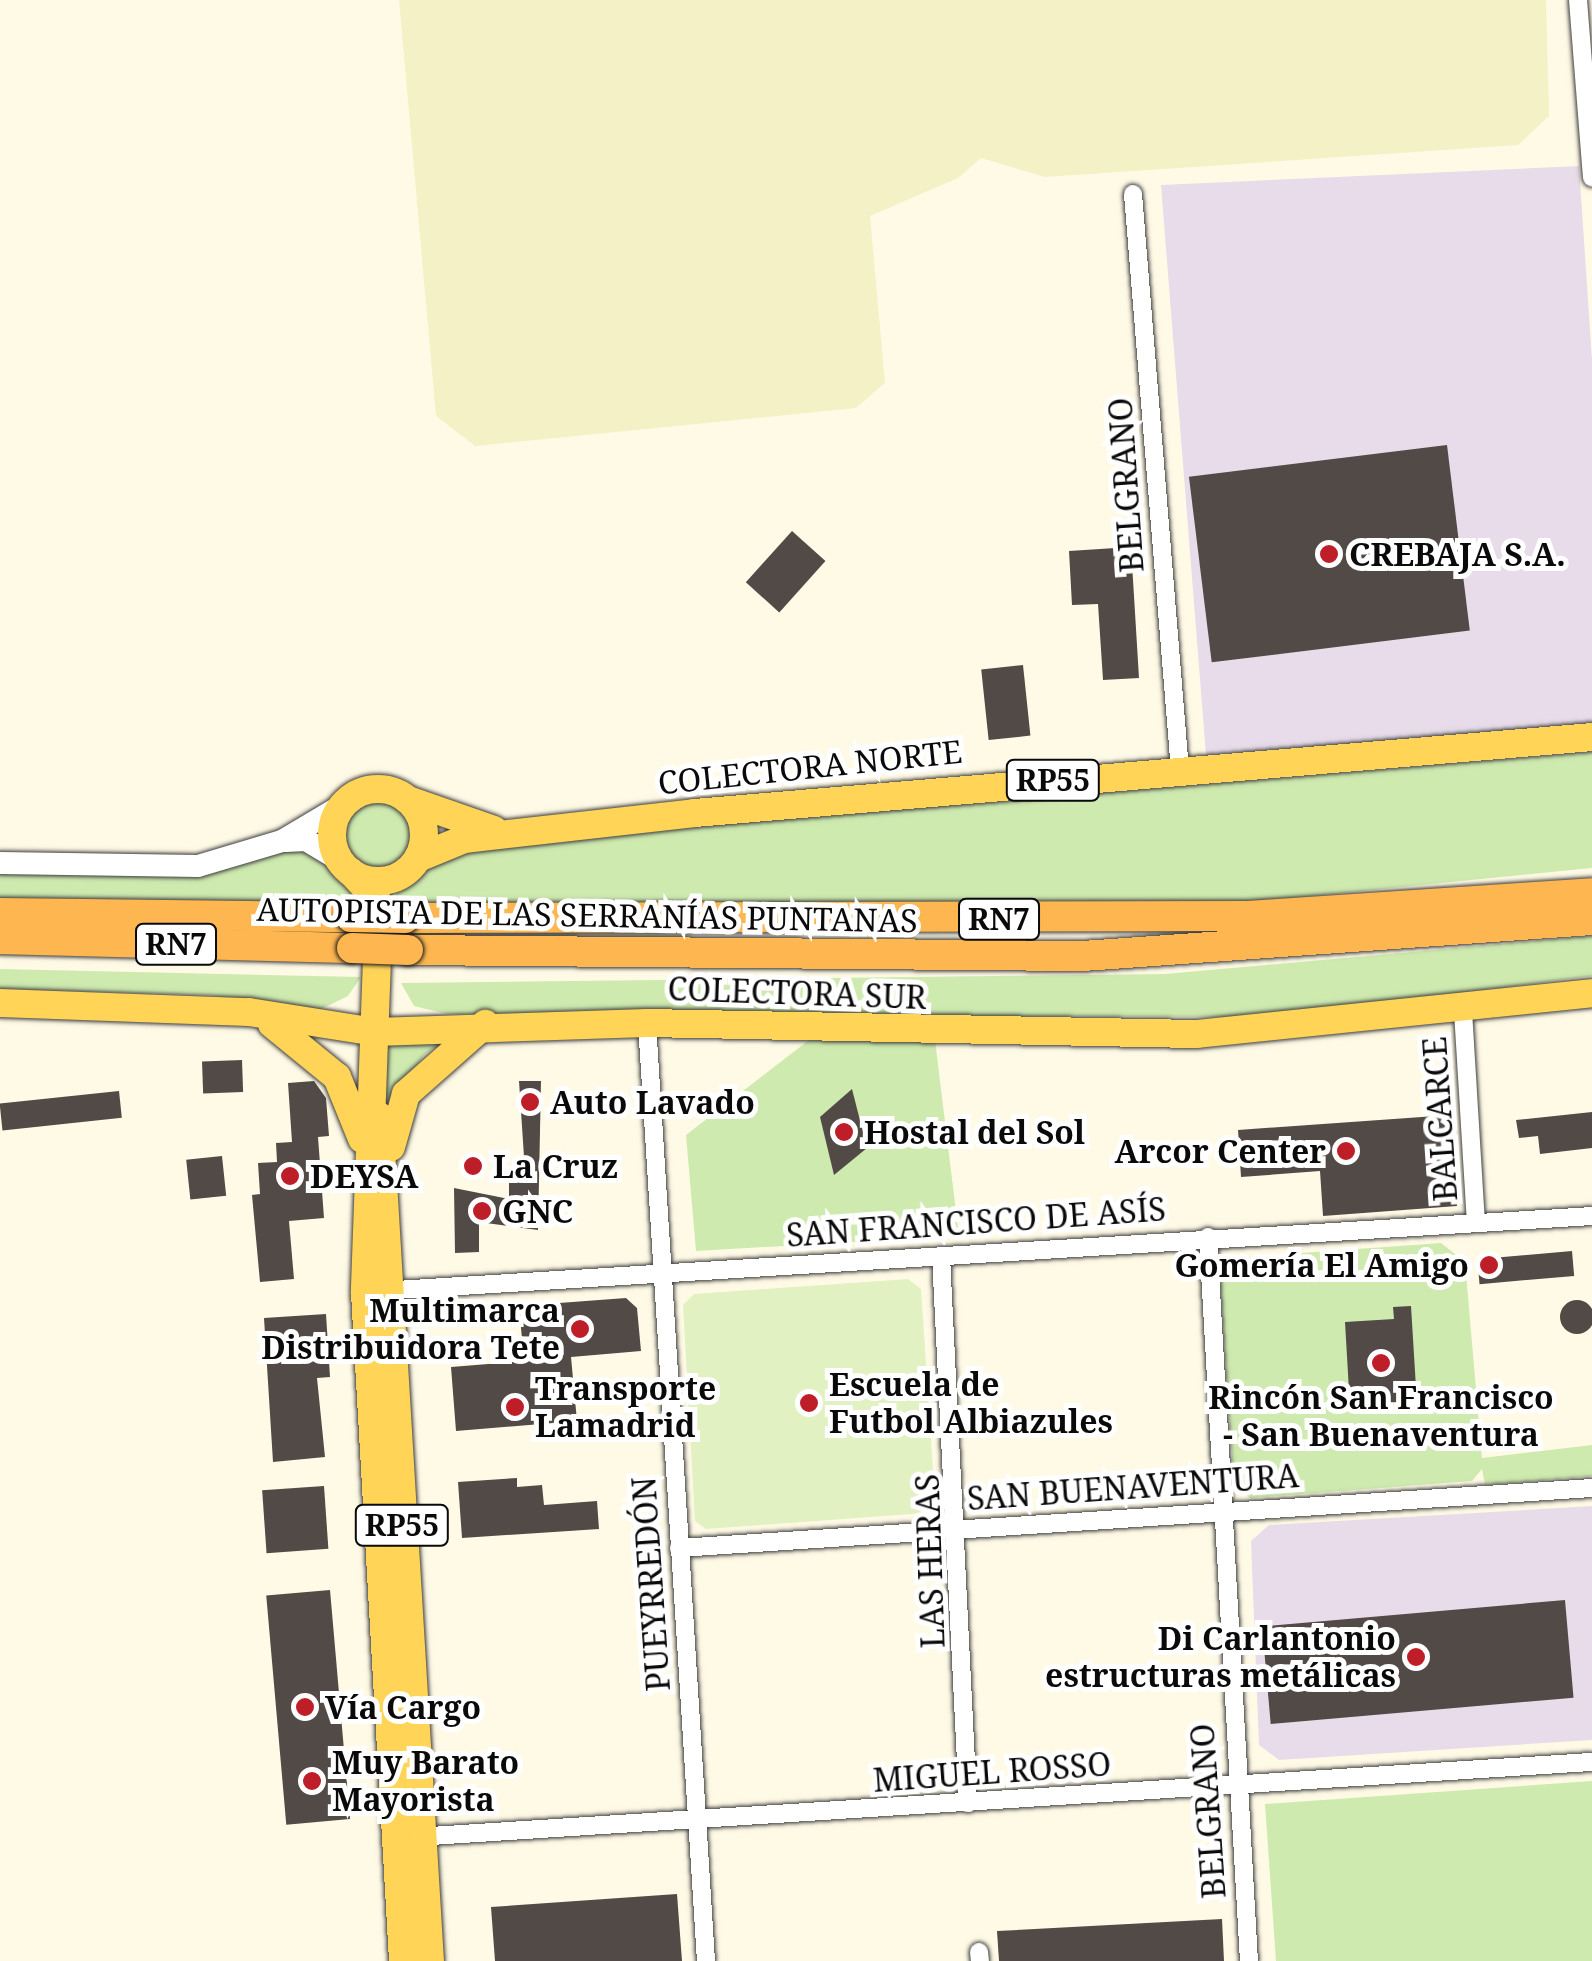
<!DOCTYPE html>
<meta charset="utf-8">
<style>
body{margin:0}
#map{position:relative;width:1592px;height:1961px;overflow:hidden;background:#fffae6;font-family:"Noto Serif",serif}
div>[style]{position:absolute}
.industrial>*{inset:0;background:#e8dcea}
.farmland>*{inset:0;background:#f5f1c6}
.green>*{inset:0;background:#ceeaaf}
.round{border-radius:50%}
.pitch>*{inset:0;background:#e1f1c2}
.building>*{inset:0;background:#524a46;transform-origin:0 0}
.roads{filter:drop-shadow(0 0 2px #3d3d3d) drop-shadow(0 0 2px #3d3d3d)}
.minor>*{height:18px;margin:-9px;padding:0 9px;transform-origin:9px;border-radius:9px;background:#fff}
.tertiary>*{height:22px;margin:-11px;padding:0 11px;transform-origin:11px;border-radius:11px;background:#fff}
.primary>*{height:28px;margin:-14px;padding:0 14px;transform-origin:14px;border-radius:14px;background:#ffd457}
.primary>.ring{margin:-14px;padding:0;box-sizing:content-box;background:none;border:28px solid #ffd457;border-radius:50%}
.trunk>*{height:30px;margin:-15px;padding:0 15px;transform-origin:15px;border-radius:15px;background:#fdb650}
.bridges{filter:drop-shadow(0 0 2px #1b1b1b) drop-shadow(0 0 2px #1b1b1b)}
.trunk-bridge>*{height:30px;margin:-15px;padding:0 15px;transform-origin:15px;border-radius:15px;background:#fdb650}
.dots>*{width:28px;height:28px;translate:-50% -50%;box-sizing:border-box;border:5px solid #fff;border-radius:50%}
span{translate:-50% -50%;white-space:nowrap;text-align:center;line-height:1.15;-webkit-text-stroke:10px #fff;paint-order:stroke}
.shield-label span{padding:2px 8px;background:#fff;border:2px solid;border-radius:8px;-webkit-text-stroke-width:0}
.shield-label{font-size:30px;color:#0a0a0a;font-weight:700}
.street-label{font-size:32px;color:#0a0a0a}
.poi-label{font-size:32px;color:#0a0a0a;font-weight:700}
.left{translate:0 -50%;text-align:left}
.right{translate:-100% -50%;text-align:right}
</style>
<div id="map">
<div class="industrial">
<div style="clip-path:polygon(1579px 166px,1592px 360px,1592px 725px,1206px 755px,1161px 185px)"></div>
<div style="clip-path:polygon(1592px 1506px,1592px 1740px,1279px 1760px,1259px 1745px,1251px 1541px,1269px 1525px)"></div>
</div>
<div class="farmland">
<div style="clip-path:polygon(399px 0,1546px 0,1549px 116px,1518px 145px,1045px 177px,981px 158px,958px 178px,870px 216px,885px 383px,856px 408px,475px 446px,436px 416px)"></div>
</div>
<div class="green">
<div style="clip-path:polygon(1592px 752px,1592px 868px,1212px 906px,391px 909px,399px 885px,456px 847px)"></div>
<div class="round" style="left:341px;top:797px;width:74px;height:74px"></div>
<div style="clip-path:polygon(293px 849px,328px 858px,362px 909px,0 903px,0 869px)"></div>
<div style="clip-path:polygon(1592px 936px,1592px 976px,1270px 1017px,447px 1014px,414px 1006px,401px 983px,1165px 974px)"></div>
<div style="clip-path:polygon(0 969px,361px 977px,348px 996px,315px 1012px,212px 995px,0 989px)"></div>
<div style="clip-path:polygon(458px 1031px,425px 1054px,385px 1105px,386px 1037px)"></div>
<div style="clip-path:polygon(809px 1040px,935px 1040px,959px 1236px,696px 1251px,686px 1135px)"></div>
<div style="clip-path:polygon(1441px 1243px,1465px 1262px,1482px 1458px,1592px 1445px,1592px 1476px,1485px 1485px,1482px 1469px,1472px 1481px,1250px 1498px,1234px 1486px,1220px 1275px,1233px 1258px)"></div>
<div style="clip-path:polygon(1592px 1781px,1592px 1961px,1276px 1961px,1265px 1804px)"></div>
</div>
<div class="pitch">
<div style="clip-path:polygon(908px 1279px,921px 1289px,935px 1501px,925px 1513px,706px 1529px,695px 1521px,683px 1305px,694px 1294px)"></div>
</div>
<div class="building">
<div style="left:1447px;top:445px;width:187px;height:260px;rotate:83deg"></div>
<div style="left:792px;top:531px;width:45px;height:69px;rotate:42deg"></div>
<div style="clip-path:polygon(1131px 547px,1139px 678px,1103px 680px,1098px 604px,1072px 605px,1069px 551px)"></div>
<div style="left:1023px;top:665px;width:71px;height:42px;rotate:84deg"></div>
<div style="left:242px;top:1060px;width:32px;height:40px;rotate:88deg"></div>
<div style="clip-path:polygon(314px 1081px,326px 1098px,329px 1136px,318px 1137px,324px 1218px,289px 1221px,294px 1279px,260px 1282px,252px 1195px,260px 1194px,258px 1163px,277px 1162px,276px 1143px,292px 1142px,288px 1083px)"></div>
<div style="clip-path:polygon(519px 1081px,541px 1081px,538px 1230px,479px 1222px,479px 1252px,455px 1253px,454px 1188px,509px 1199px,509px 1171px,524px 1157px)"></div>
<div style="clip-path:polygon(852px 1089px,867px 1148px,834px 1175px,820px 1117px)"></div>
<div style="left:119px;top:1091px;width:27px;height:120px;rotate:84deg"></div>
<div style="clip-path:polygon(1592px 1112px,1592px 1148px,1540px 1154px,1538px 1136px,1519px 1138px,1516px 1120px)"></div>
<div style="clip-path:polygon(1450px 1115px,1457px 1206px,1323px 1216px,1320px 1171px,1241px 1177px,1238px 1130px)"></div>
<div style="left:222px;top:1156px;width:40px;height:36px;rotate:84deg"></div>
<div style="left:1572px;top:1251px;width:25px;height:95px;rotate:85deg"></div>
<div style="clip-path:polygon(626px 1298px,637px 1308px,641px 1351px,571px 1357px,577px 1421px,456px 1431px,451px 1367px,524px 1361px,519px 1306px)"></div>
<div class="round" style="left:1560px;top:1300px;width:34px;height:34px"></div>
<div style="clip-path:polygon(1411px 1306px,1417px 1404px,1350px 1408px,1345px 1322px,1394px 1319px,1393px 1307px)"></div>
<div style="clip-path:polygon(326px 1314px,330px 1377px,317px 1378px,325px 1457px,273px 1462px,264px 1318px)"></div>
<div style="clip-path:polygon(517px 1478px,517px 1487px,542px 1485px,544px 1505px,597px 1501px,599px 1529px,462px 1538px,458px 1482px)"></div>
<div style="left:324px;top:1486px;width:63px;height:62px;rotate:86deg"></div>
<div style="left:330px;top:1590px;width:230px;height:64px;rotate:85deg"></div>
<div style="left:1565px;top:1600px;width:98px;height:304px;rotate:85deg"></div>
<div style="clip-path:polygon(677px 1894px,682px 1961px,495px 1961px,491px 1907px)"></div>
<div style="clip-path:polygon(1222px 1919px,1224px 1961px,999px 1961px,997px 1931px)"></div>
</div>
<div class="roads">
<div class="minor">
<div style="left:1578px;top:0;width:178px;rotate:85.5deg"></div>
<div style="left:1133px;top:194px;width:579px;rotate:85.34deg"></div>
<div style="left:1463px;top:1011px;width:211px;rotate:86.5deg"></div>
<div style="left:647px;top:1023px;width:940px;rotate:86.4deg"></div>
<div style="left:1208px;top:1237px;width:725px;rotate:86.76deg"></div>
<div style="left:941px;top:1256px;width:548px;rotate:87.17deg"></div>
<div style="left:380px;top:1291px;width:1214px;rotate:-3.54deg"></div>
<div style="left:679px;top:1548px;width:915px;rotate:-3.76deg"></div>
<div style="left:415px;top:1837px;width:1179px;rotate:-3.65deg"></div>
<div style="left:979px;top:1952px;width:9px;rotate:84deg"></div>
</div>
<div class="tertiary">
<div style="left:286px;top:841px;width:20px;rotate:-3deg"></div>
<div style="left:306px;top:840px;width:39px;rotate:31deg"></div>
<div style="left:0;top:863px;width:198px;rotate:0.9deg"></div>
<div style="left:198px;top:866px;width:88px;rotate:-16.6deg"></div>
<div style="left:282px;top:841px;width:72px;rotate:-30.8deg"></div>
</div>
<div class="primary">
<div class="ring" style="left:332px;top:789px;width:64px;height:64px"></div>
<div style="left:408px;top:800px;width:91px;rotate:19.2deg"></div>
<div style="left:418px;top:858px;width:50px;rotate:-22.4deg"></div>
<div style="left:464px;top:839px;width:232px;rotate:-6.4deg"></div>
<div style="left:695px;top:813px;width:900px;rotate:-4.84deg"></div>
<div style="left:351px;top:872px;width:37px;rotate:47deg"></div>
<div style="left:376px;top:899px;width:33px;rotate:87deg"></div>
<div style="left:378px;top:932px;width:361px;rotate:92.1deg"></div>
<div style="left:365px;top:1293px;width:669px;rotate:86.74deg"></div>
<div style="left:0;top:1003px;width:249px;rotate:2.1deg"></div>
<div style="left:249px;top:1012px;width:128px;rotate:9deg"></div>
<div style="left:375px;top:1032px;width:272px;rotate:-1.9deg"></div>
<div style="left:647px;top:1023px;width:550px;rotate:1.15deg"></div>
<div style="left:1197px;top:1034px;width:397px;rotate:-5.9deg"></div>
<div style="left:272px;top:1024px;width:84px;rotate:39.2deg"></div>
<div style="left:337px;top:1077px;width:67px;rotate:68deg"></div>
<div style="left:379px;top:1116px;width:847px;rotate:86.55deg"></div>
<div style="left:391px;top:1147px;width:55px;rotate:-74.2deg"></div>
<div style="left:406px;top:1094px;width:106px;rotate:-41.5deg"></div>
</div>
<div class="trunk">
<div style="left:0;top:913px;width:351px;rotate:0.7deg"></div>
<div style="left:405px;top:918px;width:843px;rotate:-0.14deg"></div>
<div style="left:1248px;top:916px;width:345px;rotate:-3.8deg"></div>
<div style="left:0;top:939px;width:352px;rotate:1.5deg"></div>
<div style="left:408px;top:950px;width:675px;rotate:0.51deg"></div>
<div style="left:1083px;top:956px;width:510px;rotate:-4.05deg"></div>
</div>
</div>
<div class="bridges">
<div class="trunk-bridge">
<div style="left:351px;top:917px;width:54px;rotate:1.1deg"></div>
<div style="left:352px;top:948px;width:56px;rotate:2deg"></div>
</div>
</div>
<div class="dots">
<div style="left:1329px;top:554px;background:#bd1e27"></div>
<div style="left:530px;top:1102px;background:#bd1e27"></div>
<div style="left:844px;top:1132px;background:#bd1e27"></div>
<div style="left:1346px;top:1151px;background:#bd1e27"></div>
<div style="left:473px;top:1166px;background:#bd1e27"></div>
<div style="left:290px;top:1176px;background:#bd1e27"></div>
<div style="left:482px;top:1211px;background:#bd1e27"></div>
<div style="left:1489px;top:1265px;background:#bd1e27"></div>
<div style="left:580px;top:1329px;background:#bd1e27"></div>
<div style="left:1381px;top:1363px;background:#bd1e27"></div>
<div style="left:809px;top:1403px;background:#bd1e27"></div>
<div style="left:515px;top:1407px;background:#bd1e27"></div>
<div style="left:1416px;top:1657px;background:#bd1e27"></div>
<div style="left:305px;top:1707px;background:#bd1e27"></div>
<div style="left:312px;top:1781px;background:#bd1e27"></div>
</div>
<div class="shield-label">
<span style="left:1053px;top:780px">RP55</span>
<span style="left:999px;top:919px">RN7</span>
<span style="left:176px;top:944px">RN7</span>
<span style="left:402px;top:1525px">RP55</span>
</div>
<div class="street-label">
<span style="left:1126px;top:485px;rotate:-94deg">BELGRANO</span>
<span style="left:810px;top:767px;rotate:-6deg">COLECTORA NORTE</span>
<span style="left:587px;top:915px;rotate:1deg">AUTOPISTA DE LAS SERRANÍAS PUNTANAS</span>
<span style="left:797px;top:993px;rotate:2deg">COLECTORA SUR</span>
<span style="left:1440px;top:1119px;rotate:-94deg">BALCARCE</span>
<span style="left:976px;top:1222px;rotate:-4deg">SAN FRANCISCO DE ASÍS</span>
<span style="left:1133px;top:1487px;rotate:-4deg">SAN BUENAVENTURA</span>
<span style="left:930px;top:1561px;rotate:-92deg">LAS HERAS</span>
<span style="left:651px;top:1584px;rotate:-94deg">PUEYRREDÓN</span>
<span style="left:992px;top:1772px;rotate:-4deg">MIGUEL ROSSO</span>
<span style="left:1208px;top:1811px;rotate:-94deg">BELGRANO</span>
</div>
<div class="poi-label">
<span class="left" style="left:1349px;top:554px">CREBAJA S.A.</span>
<span class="left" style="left:550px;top:1102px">Auto Lavado</span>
<span class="left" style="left:864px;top:1132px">Hostal del Sol</span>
<span class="right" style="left:1326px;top:1151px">Arcor Center</span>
<span class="left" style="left:493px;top:1166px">La Cruz</span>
<span class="left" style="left:310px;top:1176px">DEYSA</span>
<span class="left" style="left:502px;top:1211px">GNC</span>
<span class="right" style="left:1469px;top:1265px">Gomería El Amigo</span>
<span class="right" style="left:560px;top:1329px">Multimarca<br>Distribuidora Tete</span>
<span class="left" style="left:829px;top:1403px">Escuela de<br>Futbol Albiazules</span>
<span class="left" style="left:535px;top:1407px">Transporte<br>Lamadrid</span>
<span style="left:1381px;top:1416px">Rincón San Francisco<br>- San Buenaventura</span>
<span class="right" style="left:1396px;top:1657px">Di Carlantonio<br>estructuras metálicas</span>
<span class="left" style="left:325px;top:1707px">Vía Cargo</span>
<span class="left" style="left:332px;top:1781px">Muy Barato<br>Mayorista</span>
</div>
</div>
